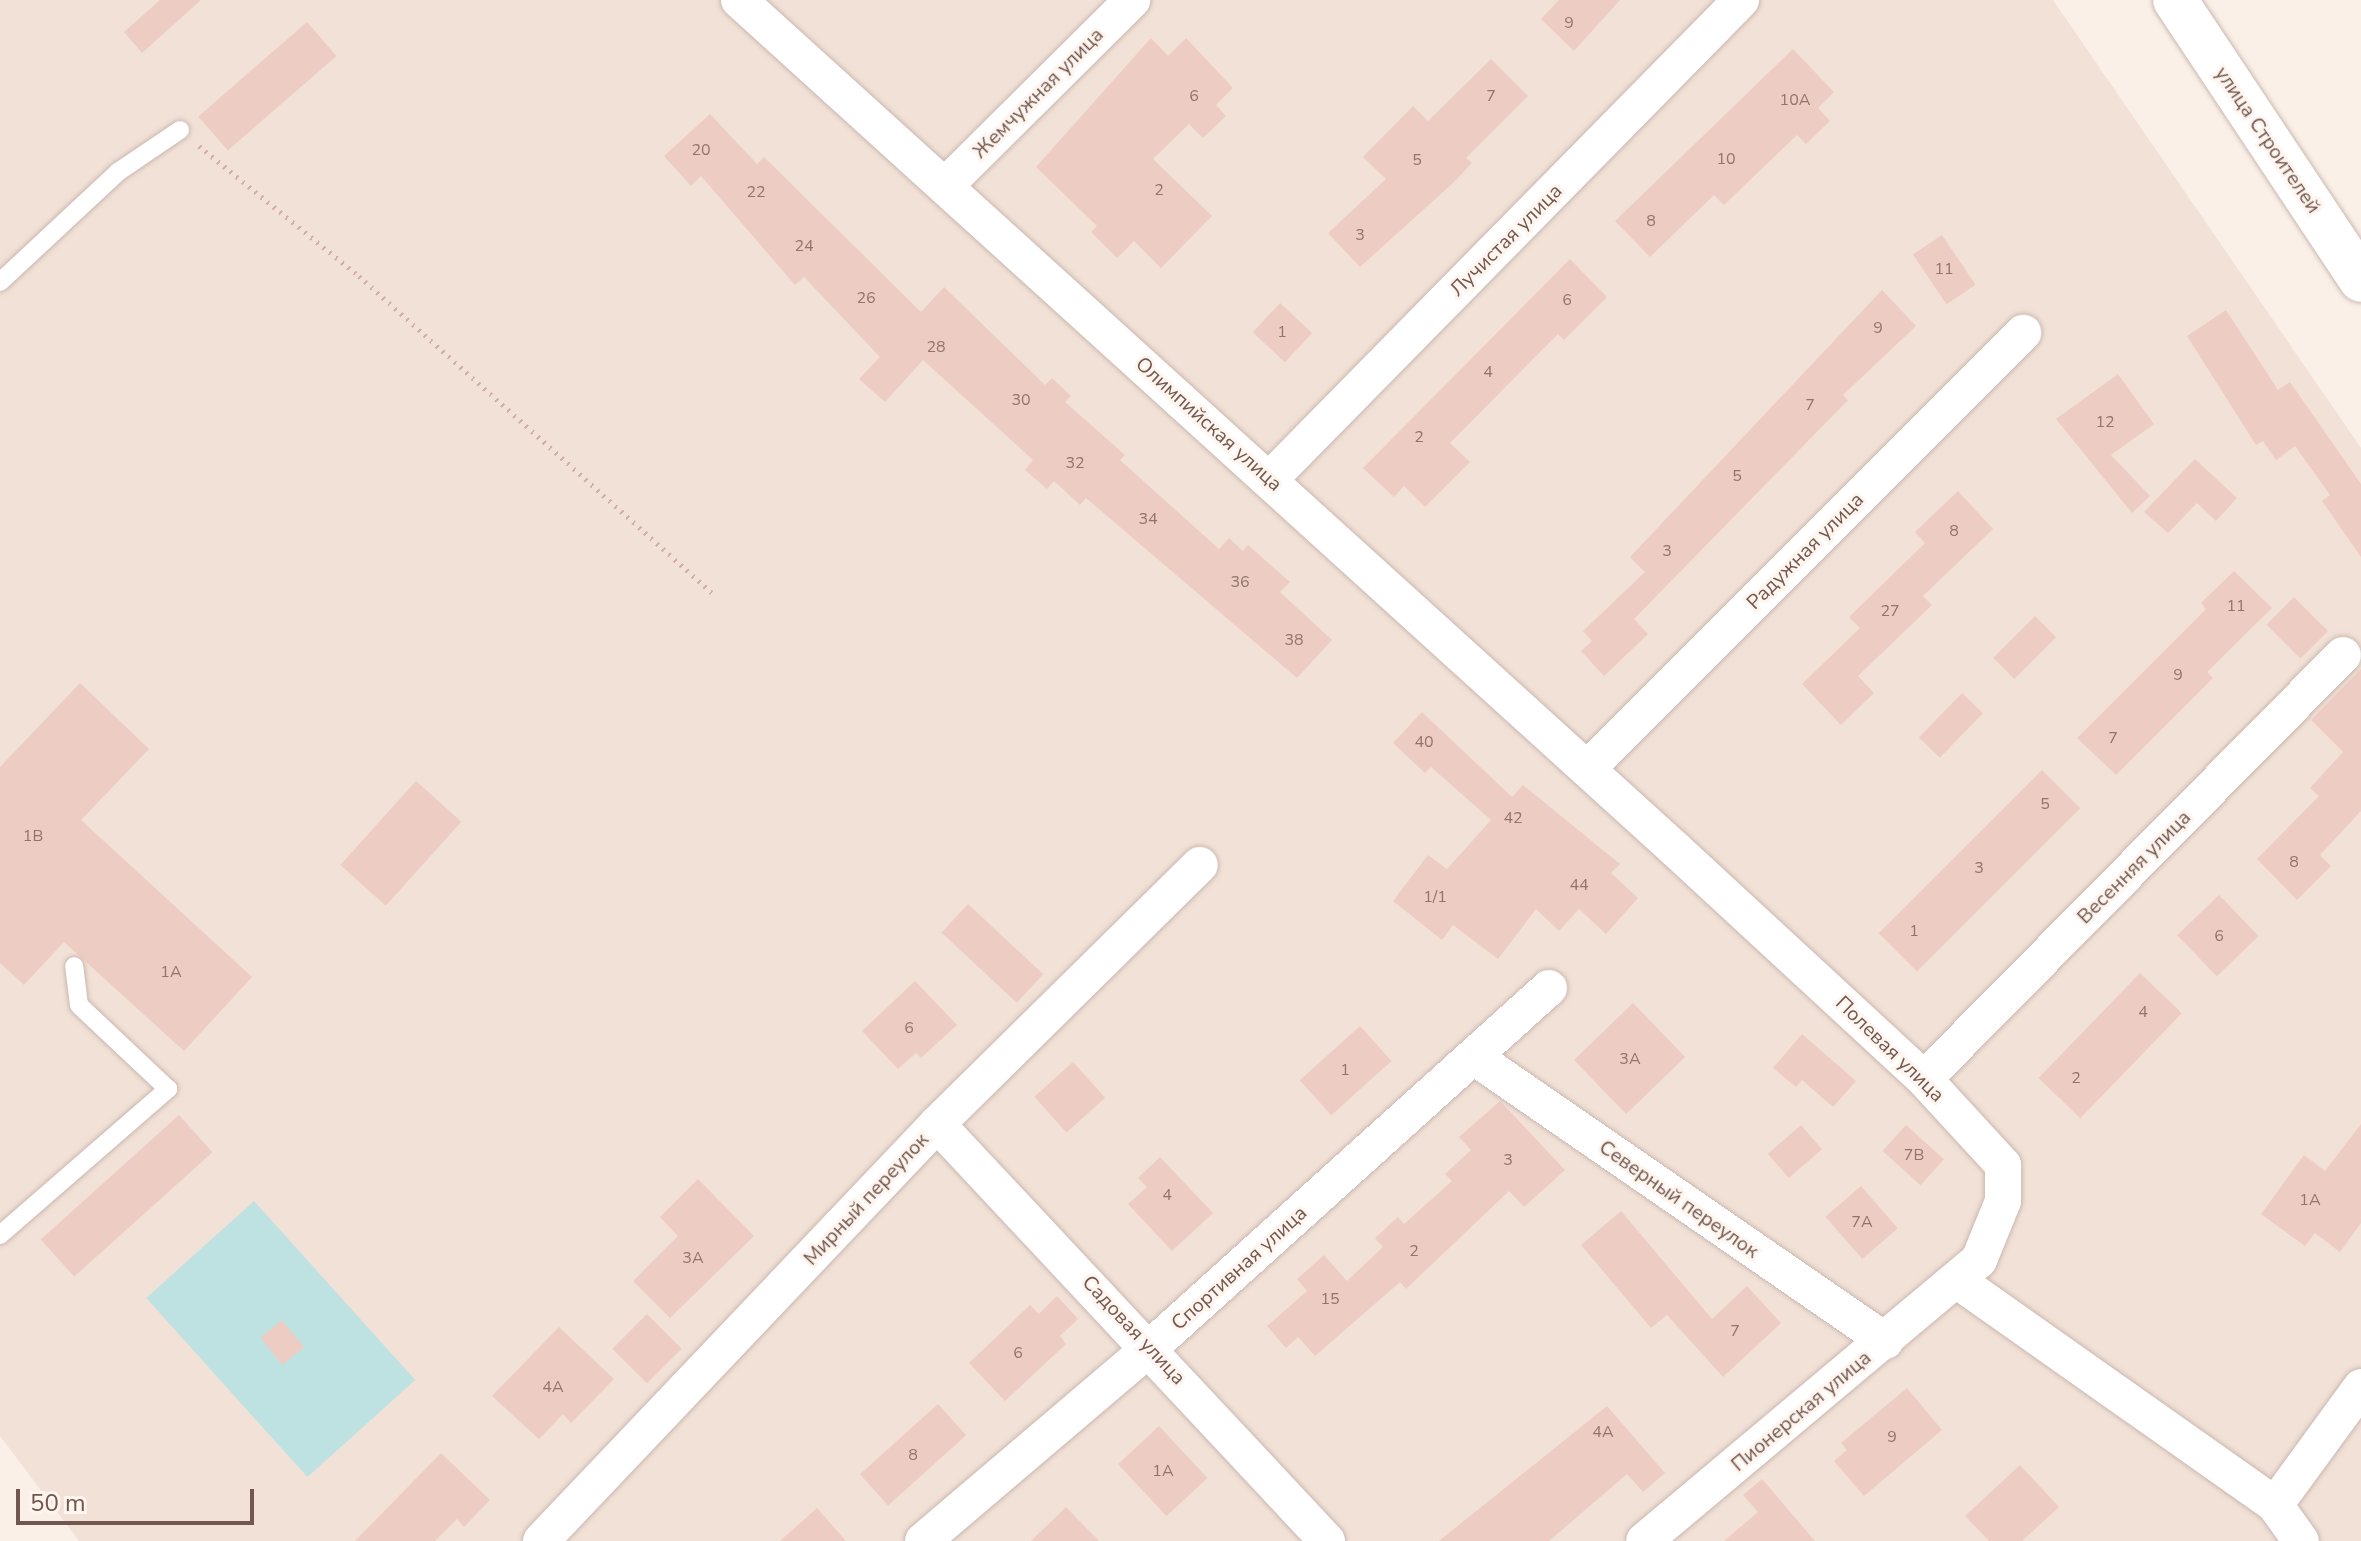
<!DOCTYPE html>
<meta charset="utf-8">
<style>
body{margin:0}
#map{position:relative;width:2361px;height:1541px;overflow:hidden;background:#faf0e8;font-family:"Nunito Sans",sans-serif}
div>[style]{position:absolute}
.residential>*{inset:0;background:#f1e1d7}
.water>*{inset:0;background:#bee2e2;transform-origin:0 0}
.building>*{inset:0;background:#edcdc3;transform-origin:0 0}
.path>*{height:5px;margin-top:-2.5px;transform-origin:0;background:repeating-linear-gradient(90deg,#d2b0a6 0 2px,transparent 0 8px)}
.roads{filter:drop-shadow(0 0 2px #cbb8af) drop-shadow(0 0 2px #cbb8af)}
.lane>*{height:18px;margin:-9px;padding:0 9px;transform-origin:9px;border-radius:9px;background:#fff}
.street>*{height:36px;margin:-18px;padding:0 18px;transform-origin:18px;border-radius:18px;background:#fff}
.secondary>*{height:44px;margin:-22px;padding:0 22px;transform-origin:22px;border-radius:22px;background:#fff}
span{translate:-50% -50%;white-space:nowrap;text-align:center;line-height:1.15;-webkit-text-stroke:6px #fdf5ee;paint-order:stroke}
.number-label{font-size:16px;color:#91746c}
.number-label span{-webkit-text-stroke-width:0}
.street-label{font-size:20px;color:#72564f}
.scale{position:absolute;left:16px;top:1489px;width:238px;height:36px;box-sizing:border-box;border:4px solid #72564f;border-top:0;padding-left:10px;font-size:24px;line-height:28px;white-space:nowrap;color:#72564f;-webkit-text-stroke:6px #fdf5ee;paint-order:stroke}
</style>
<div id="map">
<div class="residential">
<div style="clip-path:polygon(0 0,2053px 0,2361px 448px,2361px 1541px,79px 1541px,0 1436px)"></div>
</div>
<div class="water">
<div style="left:254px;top:1201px;width:241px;height:145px;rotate:48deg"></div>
</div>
<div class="building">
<div style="clip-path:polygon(160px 0,201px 0,142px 53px,124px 32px)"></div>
<div style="clip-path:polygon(1559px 0,1620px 0,1574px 51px,1541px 19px)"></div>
<div style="left:307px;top:22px;width:45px;height:144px;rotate:49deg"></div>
<div style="clip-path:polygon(1151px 38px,1168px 56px,1186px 38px,1233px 88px,1216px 105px,1226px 116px,1203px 138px,1189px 124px,1153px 159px,1212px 216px,1161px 268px,1134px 241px,1117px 258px,1091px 232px,1097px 226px,1036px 167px)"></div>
<div style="clip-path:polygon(1793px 49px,1834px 92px,1818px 108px,1830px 121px,1806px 144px,1797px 135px,1724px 205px,1714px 195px,1650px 257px,1615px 221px)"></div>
<div style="clip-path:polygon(1491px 59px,1528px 96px,1466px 158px,1472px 163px,1453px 183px,1360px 267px,1328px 233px,1386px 179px,1363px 157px,1413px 106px,1428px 121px)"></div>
<div style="clip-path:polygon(710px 114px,757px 164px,764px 157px,921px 312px,944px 287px,1045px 385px,1052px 378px,1071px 396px,1065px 402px,1125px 455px,1120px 460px,1219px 549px,1229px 538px,1243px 551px,1248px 545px,1290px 582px,1280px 592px,1332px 640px,1297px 678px,1086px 498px,1080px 505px,1054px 481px,1047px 489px,1025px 470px,1033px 460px,923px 360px,885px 402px,859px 379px,880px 357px,804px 277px,795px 285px,701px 176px,691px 186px,664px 156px)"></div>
<div style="left:1942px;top:235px;width:60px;height:35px;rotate:56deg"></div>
<div style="clip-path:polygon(1570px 259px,1607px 297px,1564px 340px,1558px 334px,1450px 443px,1470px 462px,1425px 507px,1404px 486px,1394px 497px,1363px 468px)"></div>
<div style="clip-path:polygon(1882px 290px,1916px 326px,1843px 395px,1848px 400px,1634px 619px,1648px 634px,1604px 676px,1581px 651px,1592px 641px,1583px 631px,1645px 572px,1630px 557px)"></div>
<div style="left:1280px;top:303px;width:44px;height:40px;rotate:43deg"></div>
<div style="clip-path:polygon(2226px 310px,2278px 390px,2290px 382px,2361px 484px,2361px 557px,2322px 501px,2330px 495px,2295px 446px,2276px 460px,2263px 441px,2256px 445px,2187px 336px)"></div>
<div style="clip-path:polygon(2118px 374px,2154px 424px,2111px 455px,2150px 496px,2132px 513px,2056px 419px)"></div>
<div style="clip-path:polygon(2195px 459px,2237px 498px,2216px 521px,2197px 503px,2168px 533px,2144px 512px)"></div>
<div style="clip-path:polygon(1958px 491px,1993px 529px,1923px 596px,1932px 605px,1858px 676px,1874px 693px,1841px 725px,1802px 684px,1860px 628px,1849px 617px,1925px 543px,1915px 532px)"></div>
<div style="clip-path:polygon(2234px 571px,2272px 608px,2207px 672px,2213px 678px,2116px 775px,2077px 738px,2206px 609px,2201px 603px)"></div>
<div style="left:2294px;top:597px;width:48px;height:39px;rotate:45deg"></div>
<div style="left:2035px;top:616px;width:30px;height:59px;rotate:45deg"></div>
<div style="clip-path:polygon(2361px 669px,2361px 811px,2320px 855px,2331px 866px,2297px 900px,2257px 859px,2319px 796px,2310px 788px,2343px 752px,2311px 720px)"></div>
<div style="clip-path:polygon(80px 683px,149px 749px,81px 820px,252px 977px,184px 1051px,64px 942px,24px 985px,0 963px,0 767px)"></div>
<div style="left:1962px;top:693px;width:29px;height:62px;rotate:44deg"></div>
<div style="clip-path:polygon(1422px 712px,1512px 797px,1523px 785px,1620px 864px,1611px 873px,1638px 898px,1606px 934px,1579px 909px,1559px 931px,1536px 909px,1498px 959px,1453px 925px,1442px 940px,1393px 901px,1428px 855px,1447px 869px,1491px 820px,1431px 767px,1425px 773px,1393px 743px)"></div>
<div style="left:2042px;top:770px;width:54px;height:231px;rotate:45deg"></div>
<div style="left:416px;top:781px;width:61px;height:113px;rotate:42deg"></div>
<div style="left:2219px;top:895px;width:57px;height:58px;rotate:46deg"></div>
<div style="left:968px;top:904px;width:103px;height:39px;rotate:43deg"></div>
<div style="left:2140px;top:973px;width:58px;height:146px;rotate:44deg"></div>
<div style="clip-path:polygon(915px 981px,957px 1025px,921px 1058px,916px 1053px,898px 1069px,862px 1031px)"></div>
<div style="left:1633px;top:1003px;width:75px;height:82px;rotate:46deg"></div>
<div style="left:1360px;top:1026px;width:47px;height:81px;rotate:48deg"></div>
<div style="clip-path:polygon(1802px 1034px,1856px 1081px,1833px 1107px,1802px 1080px,1796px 1087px,1773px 1068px)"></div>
<div style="left:1073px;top:1062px;width:48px;height:52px;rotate:48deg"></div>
<div style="clip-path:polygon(1500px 1101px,1565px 1170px,1524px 1207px,1509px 1191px,1406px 1289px,1400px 1282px,1315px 1356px,1298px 1337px,1286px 1348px,1267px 1326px,1307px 1291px,1297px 1279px,1324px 1255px,1347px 1281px,1383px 1247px,1375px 1238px,1398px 1217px,1404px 1224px,1452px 1181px,1445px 1174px,1471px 1150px,1459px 1137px)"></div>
<div style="left:179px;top:1115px;width:50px;height:186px;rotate:48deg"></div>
<div style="clip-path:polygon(2361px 1124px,2361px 1223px,2340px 1252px,2315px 1233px,2305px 1246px,2261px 1214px,2304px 1155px,2325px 1171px)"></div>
<div style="left:1801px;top:1125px;width:32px;height:44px;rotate:49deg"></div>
<div style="left:1906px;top:1125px;width:51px;height:35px;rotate:42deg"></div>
<div style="clip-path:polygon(1160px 1157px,1213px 1213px,1172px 1251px,1128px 1204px,1147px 1187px,1138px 1178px)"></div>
<div style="clip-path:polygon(698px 1179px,754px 1236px,670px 1318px,633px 1281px,678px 1236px,660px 1217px)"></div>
<div style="left:1861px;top:1186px;width:56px;height:47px;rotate:49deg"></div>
<div style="clip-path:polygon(1621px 1211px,1712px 1319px,1747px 1286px,1781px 1323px,1723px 1377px,1667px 1315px,1651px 1328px,1581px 1245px)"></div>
<div style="clip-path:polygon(1057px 1296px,1078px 1319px,1060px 1336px,1066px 1344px,1005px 1401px,969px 1363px,1030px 1305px,1039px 1314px)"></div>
<div style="left:647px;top:1314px;width:49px;height:49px;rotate:45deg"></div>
<div style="left:282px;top:1320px;width:35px;height:28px;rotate:51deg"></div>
<div style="clip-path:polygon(559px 1327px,614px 1379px,571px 1423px,563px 1414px,539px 1439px,492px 1396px)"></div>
<div style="clip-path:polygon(1907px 1388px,1942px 1430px,1864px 1496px,1834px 1461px,1847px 1450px,1841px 1443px)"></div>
<div style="left:938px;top:1404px;width:42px;height:105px;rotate:48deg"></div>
<div style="clip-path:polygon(1607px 1406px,1665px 1473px,1643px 1492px,1627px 1474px,1549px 1541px,1439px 1541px)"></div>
<div style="left:1159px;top:1426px;width:71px;height:56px;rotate:47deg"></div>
<div style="clip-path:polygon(441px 1453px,490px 1500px,464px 1527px,457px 1519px,435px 1541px,355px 1541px)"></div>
<div style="clip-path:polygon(2020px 1465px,2059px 1507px,2022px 1541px,1989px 1541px,1965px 1516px)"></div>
<div style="clip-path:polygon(1762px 1479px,1815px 1541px,1724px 1541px,1758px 1512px,1743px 1495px)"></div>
<div style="clip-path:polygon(1066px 1507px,1099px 1541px,1031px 1541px)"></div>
<div style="clip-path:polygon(817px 1508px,846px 1541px,780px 1541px)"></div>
</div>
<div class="path">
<div style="left:199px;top:146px;width:206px;rotate:39.1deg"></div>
<div style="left:359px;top:276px;width:474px;rotate:41.9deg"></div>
</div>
<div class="roads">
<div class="lane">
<div style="left:0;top:282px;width:161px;rotate:-43deg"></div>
<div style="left:118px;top:172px;width:75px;rotate:-34.1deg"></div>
<div style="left:0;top:1235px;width:223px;rotate:-41deg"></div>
<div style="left:168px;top:1089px;width:122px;rotate:-136.7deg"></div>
<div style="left:79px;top:1005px;width:39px;rotate:-97deg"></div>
</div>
<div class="street">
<div style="left:739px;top:0;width:1265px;rotate:42.21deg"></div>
<div style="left:1676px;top:850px;width:338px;rotate:42.7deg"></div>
<div style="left:1924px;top:1079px;width:117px;rotate:47.4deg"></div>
<div style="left:2003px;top:1165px;width:36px;rotate:90deg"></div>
<div style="left:2003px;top:1201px;width:64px;rotate:112.1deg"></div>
<div style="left:1979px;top:1260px;width:437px;rotate:140deg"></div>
<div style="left:945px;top:186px;width:264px;rotate:-44.8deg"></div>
<div style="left:1270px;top:479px;width:672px;rotate:-45.48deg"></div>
<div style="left:1587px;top:769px;width:617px;rotate:-45deg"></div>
<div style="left:1474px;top:1057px;width:500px;rotate:34.6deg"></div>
<div style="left:1924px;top:1079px;width:596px;rotate:-45.34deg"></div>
<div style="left:937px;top:1124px;width:571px;rotate:46.92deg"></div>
<div style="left:1958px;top:1281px;width:388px;rotate:35.2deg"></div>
<div style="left:2275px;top:1505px;width:44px;rotate:54.2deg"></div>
<div style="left:2275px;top:1505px;width:146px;rotate:-53.9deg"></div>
<div style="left:541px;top:1541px;width:575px;rotate:-46.48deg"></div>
<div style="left:937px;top:1124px;width:369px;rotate:-44.6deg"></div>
<div style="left:923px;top:1541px;width:299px;rotate:-40.4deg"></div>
<div style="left:1151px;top:1347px;width:536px;rotate:-42.05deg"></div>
</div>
<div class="secondary">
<div style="left:2175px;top:0;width:336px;rotate:56.4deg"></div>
</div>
</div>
<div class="number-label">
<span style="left:1569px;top:23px">9</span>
<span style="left:1194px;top:96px">6</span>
<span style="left:1491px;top:96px">7</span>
<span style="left:1795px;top:100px">10А</span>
<span style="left:701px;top:150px">20</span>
<span style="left:1726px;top:159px">10</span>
<span style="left:1417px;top:160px">5</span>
<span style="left:1159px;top:190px">2</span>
<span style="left:756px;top:192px">22</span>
<span style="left:1651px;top:221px">8</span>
<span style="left:1360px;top:235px">3</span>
<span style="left:804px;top:246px">24</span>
<span style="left:1944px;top:269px">11</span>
<span style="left:866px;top:298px">26</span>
<span style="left:1567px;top:300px">6</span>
<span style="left:1878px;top:328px">9</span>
<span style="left:1282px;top:332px">1</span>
<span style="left:936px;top:347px">28</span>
<span style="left:1488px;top:372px">4</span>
<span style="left:1021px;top:400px">30</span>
<span style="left:1810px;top:405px">7</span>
<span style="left:2105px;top:422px">12</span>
<span style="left:1419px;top:437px">2</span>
<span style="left:1075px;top:463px">32</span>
<span style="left:1737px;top:476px">5</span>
<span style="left:1148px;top:519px">34</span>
<span style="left:1954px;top:531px">8</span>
<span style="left:1667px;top:551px">3</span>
<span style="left:1240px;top:582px">36</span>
<span style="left:2236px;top:606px">11</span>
<span style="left:1890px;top:611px">27</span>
<span style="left:1294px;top:640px">38</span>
<span style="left:2178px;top:675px">9</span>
<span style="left:2113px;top:738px">7</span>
<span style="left:1424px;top:742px">40</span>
<span style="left:2045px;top:804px">5</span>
<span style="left:1513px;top:818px">42</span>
<span style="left:33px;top:836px">1В</span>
<span style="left:2294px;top:862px">8</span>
<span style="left:1979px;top:868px">3</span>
<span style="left:1579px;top:885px">44</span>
<span style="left:1435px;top:897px">1/1</span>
<span style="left:1914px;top:931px">1</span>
<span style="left:2219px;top:936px">6</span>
<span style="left:171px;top:972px">1А</span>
<span style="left:2143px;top:1012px">4</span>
<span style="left:909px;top:1028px">6</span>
<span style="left:1630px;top:1059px">3А</span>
<span style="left:1345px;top:1070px">1</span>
<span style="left:2076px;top:1078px">2</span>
<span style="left:1914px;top:1155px">7В</span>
<span style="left:1508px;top:1160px">3</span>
<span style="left:1167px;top:1195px">4</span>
<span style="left:2310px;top:1200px">1А</span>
<span style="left:1862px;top:1222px">7А</span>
<span style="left:1414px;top:1251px">2</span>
<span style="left:693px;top:1258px">3А</span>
<span style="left:1330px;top:1299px">15</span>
<span style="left:1735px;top:1331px">7</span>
<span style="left:1018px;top:1353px">6</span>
<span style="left:553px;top:1387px">4А</span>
<span style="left:1603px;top:1432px">4А</span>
<span style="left:1892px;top:1437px">9</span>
<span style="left:913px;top:1455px">8</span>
<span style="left:1163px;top:1471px">1А</span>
</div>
<div class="street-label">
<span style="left:1038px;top:93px;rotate:-45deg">Жемчужная улица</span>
<span style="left:2268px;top:140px;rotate:56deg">улица Строителей</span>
<span style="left:1506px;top:240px;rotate:-45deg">Лучистая улица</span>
<span style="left:1209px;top:424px;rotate:42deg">Олимпийская улица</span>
<span style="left:1805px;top:551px;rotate:-45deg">Радужная улица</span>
<span style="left:2134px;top:867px;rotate:-45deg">Весенняя улица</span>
<span style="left:1890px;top:1049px;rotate:44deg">Полевая улица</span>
<span style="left:866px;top:1199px;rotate:-47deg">Мирный переулок</span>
<span style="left:1679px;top:1199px;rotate:35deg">Северный переулок</span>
<span style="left:1239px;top:1268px;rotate:-42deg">Спортивная улица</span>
<span style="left:1134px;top:1330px;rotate:47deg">Садовая улица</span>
<span style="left:1801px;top:1411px;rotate:-40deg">Пионерская улица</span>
</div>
<div class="scale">50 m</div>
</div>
